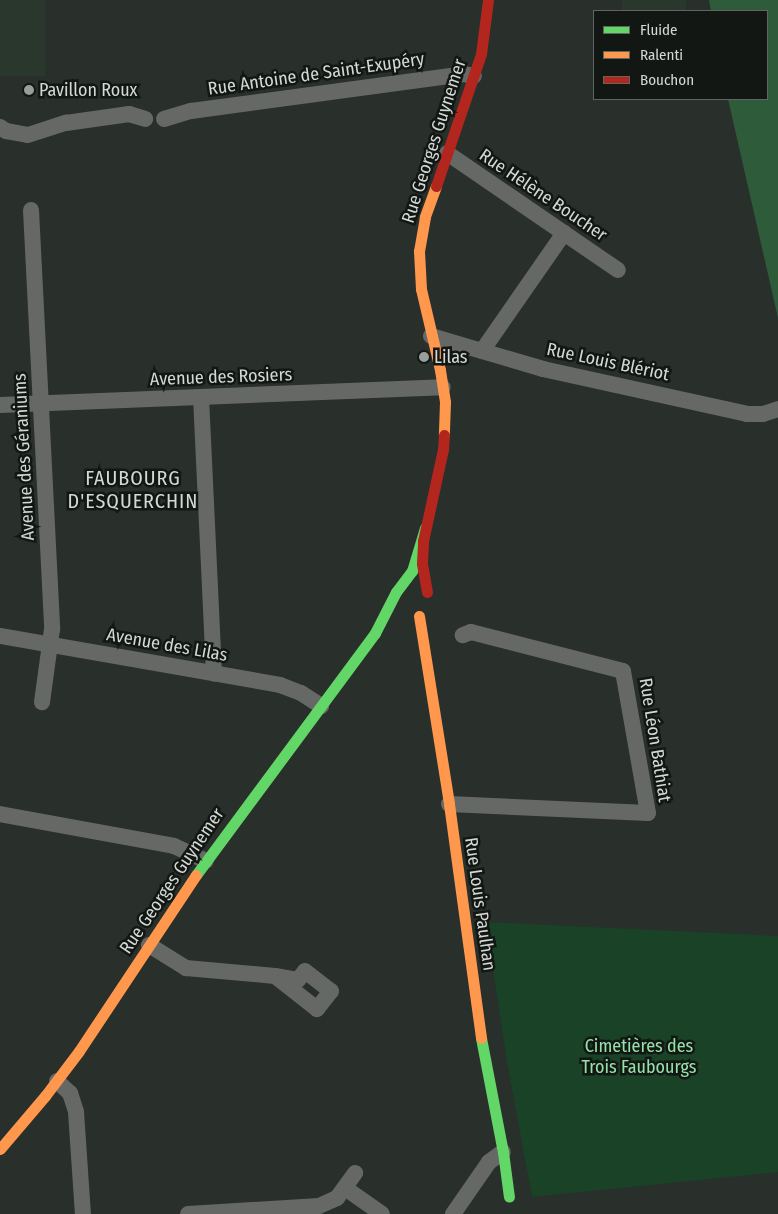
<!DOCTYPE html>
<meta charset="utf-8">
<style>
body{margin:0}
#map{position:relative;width:778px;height:1214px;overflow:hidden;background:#292f2a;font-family:"Fira Sans Condensed",sans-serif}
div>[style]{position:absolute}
.built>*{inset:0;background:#29372c;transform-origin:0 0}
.green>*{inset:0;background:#194227}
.water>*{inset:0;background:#2e5c3b}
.street>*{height:16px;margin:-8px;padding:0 8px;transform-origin:8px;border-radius:8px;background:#666866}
.fast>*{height:11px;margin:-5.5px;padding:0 5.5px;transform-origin:5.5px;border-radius:5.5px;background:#63d668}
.slow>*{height:11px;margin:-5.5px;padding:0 5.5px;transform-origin:5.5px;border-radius:5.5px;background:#ff974d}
.jam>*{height:11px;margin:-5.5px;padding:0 5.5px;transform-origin:5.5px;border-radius:5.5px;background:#b3261e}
.dots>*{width:14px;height:14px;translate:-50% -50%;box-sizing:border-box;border:2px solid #131714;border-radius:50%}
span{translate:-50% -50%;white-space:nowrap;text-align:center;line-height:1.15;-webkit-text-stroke:5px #131714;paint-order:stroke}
.street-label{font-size:18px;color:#d3d9d5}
.poi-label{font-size:18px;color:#d3d9d5}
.left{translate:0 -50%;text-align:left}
.park-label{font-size:18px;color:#95e2a9}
.quarter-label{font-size:20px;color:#d3d9d5;letter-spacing:1px}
.legend{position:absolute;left:593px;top:10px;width:175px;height:90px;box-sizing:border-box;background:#131714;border:1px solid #606561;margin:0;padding:6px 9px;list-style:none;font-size:15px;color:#d3d9d5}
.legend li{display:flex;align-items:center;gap:10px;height:25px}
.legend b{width:25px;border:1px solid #606561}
</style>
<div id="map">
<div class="built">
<div style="left:0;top:0;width:45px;height:76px"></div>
<div style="left:622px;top:0;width:64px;height:11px"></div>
</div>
<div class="green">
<div style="clip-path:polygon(486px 922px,778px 936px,778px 1172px,532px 1197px,507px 1062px)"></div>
</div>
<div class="water">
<div style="clip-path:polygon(709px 0,778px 0,778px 318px,728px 99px,767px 99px,767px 11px,711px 11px)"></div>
</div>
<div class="street">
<div style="left:164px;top:119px;width:28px;rotate:-17deg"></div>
<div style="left:191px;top:111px;width:275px;rotate:-7.7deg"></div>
<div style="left:463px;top:74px;width:11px;rotate:10deg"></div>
<div style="left:0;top:127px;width:7px;rotate:34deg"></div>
<div style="left:6px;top:131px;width:22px;rotate:10deg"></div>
<div style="left:28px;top:135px;width:40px;rotate:-18deg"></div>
<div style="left:66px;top:123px;width:64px;rotate:-8.1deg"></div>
<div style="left:129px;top:114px;width:17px;rotate:17deg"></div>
<div style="left:447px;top:153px;width:207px;rotate:34.4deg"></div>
<div style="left:31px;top:210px;width:420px;rotate:87.1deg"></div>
<div style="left:52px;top:629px;width:74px;rotate:97.8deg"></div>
<div style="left:431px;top:336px;width:117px;rotate:16.4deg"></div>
<div style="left:543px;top:369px;width:209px;rotate:12.4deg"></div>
<div style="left:747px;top:414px;width:16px"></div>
<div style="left:763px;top:414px;width:16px;rotate:-18deg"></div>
<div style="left:482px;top:351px;width:144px;rotate:-55.2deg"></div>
<div style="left:201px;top:397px;width:277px;rotate:87.3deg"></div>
<div style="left:0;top:405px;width:443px;rotate:-2.3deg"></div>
<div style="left:0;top:636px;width:284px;rotate:9.9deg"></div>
<div style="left:280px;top:685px;width:22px;rotate:21deg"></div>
<div style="left:301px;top:693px;width:24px;rotate:33deg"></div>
<div style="left:449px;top:804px;width:199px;rotate:2.6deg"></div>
<div style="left:648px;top:813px;width:144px;rotate:-100deg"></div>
<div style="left:623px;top:671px;width:157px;rotate:-165.6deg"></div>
<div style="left:471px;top:632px;width:9px;rotate:159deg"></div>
<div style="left:0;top:814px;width:177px;rotate:10.4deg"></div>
<div style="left:174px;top:846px;width:35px;rotate:25deg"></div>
<div style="left:149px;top:945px;width:44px;rotate:31.9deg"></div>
<div style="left:186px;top:968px;width:89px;rotate:5.1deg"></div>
<div style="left:275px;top:976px;width:23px;rotate:10deg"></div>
<div style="left:298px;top:980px;width:11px;rotate:-52deg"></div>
<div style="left:305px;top:971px;width:33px;rotate:38deg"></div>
<div style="left:331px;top:991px;width:23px;rotate:128deg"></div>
<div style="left:317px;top:1009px;width:53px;rotate:-141.8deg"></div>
<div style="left:57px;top:1081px;width:18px;rotate:43deg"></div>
<div style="left:70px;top:1093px;width:20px;rotate:72deg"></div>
<div style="left:76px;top:1112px;width:102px;rotate:86.1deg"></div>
<div style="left:345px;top:1188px;width:45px;rotate:35.1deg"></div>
<div style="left:188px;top:1214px;width:131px;rotate:-3.5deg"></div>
<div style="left:319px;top:1206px;width:20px;rotate:-24deg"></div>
<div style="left:337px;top:1198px;width:31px;rotate:-54deg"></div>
<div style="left:453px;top:1214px;width:63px;rotate:-55.3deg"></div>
<div style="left:489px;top:1162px;width:17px;rotate:-36deg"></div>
</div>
<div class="fast">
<div style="left:196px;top:875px;width:301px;rotate:-53.5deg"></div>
<div style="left:375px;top:633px;width:46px;rotate:-62.9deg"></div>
<div style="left:396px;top:592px;width:26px;rotate:-53deg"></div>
<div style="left:412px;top:571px;width:45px;rotate:-73.2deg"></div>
<div style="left:481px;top:1038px;width:116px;rotate:79.1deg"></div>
<div style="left:503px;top:1152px;width:45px;rotate:82.4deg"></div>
</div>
<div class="slow">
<div style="left:436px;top:186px;width:33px;rotate:110deg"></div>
<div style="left:425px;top:217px;width:35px;rotate:100deg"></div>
<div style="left:419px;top:251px;width:38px;rotate:87deg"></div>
<div style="left:421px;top:289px;width:83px;rotate:76.8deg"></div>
<div style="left:440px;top:370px;width:32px;rotate:81deg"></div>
<div style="left:445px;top:402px;width:33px;rotate:92deg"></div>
<div style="left:419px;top:616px;width:190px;rotate:80.9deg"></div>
<div style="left:449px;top:804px;width:236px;rotate:82.2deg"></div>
<div style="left:0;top:1149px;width:70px;rotate:-49.7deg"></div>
<div style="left:45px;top:1096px;width:56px;rotate:-52.9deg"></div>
<div style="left:79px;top:1051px;width:211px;rotate:-56.4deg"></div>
</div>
<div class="jam">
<div style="left:436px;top:186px;width:139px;rotate:-71.2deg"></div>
<div style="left:481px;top:54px;width:54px;rotate:-82.6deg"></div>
<div style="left:427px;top:592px;width:29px;rotate:-100deg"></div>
<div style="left:422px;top:563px;width:22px;rotate:-87deg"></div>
<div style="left:423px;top:541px;width:94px;rotate:-77.7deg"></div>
<div style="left:443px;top:449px;width:14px;rotate:-86deg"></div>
</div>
<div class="dots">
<div style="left:29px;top:90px;background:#989e99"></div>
<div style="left:424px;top:357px;background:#989e99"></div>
</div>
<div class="street-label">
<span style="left:316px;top:74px;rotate:-8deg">Rue Antoine de Saint-Exupéry</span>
<span style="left:434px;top:141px;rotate:-72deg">Rue Georges Guynemer</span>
<span style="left:543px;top:195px;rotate:34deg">Rue Hélène Boucher</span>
<span style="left:608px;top:362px;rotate:12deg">Rue Louis Blériot</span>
<span style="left:221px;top:377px;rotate:-2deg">Avenue des Rosiers</span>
<span style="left:24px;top:457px;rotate:-93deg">Avenue des Géraniums</span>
<span style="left:167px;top:645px;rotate:10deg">Avenue des Lilas</span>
<span style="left:655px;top:740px;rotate:81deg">Rue Léon Bathiat</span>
<span style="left:172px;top:881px;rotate:-56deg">Rue Georges Guynemer</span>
<span style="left:480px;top:904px;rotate:82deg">Rue Louis Paulhan</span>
</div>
<div class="poi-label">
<span class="left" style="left:39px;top:90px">Pavillon Roux</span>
<span class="left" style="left:434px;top:357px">Lilas</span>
</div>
<div class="park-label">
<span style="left:639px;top:1057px">Cimetières des<br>Trois Faubourgs</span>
</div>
<div class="quarter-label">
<span style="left:133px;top:490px">FAUBOURG<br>D'ESQUERCHIN</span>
</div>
<ul class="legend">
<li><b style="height:6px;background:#63d668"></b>Fluide</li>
<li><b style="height:6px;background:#ff974d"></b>Ralenti</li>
<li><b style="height:6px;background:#b3261e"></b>Bouchon</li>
</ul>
</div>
